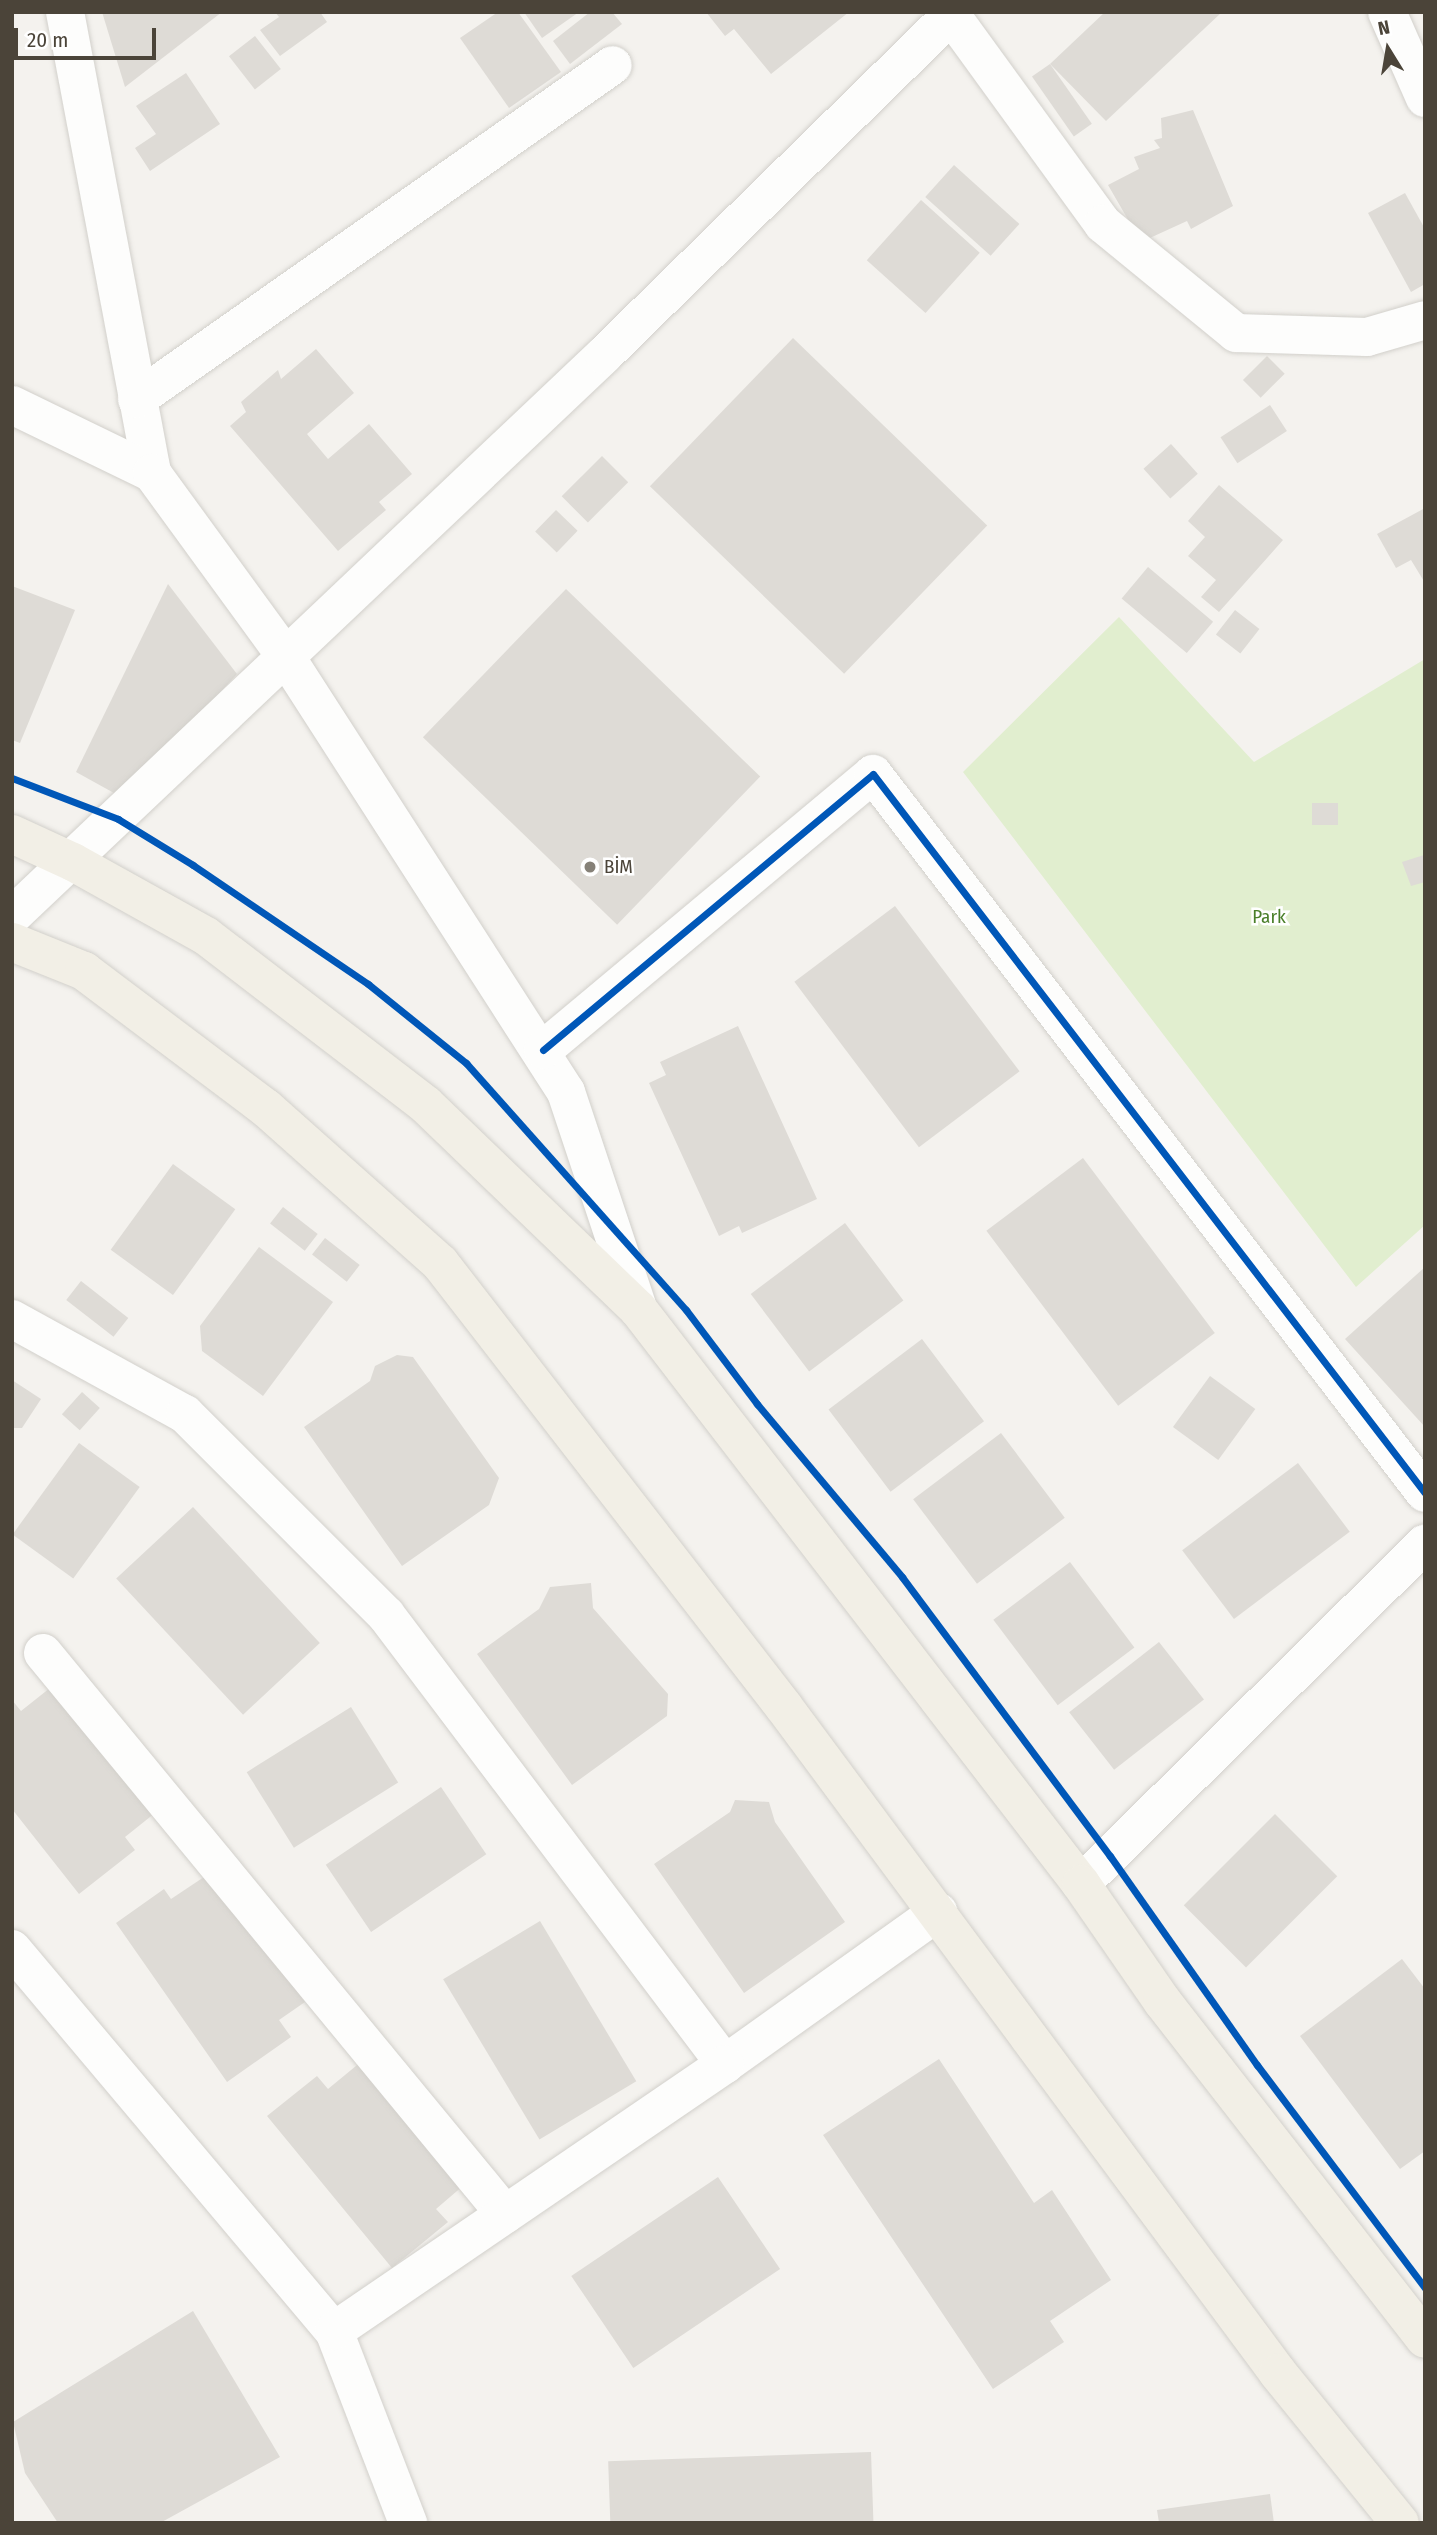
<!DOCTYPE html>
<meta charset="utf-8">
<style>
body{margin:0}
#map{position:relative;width:1437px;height:2535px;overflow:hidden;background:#f4f2ee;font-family:"Fira Sans Condensed",sans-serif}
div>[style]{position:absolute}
.green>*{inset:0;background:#e1eecf}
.building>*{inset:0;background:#dedbd6;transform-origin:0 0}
.roads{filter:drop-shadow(0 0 2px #d2d0cb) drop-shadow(0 0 2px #d2d0cb)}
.minor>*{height:38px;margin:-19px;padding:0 19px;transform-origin:19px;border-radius:19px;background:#fdfdfc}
.major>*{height:38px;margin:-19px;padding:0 19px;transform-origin:19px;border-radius:19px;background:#f2efe6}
.cycleway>*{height:7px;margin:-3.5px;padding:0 3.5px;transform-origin:3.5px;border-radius:3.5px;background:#0057b8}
.dots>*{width:19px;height:19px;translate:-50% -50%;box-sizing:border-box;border:4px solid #fff;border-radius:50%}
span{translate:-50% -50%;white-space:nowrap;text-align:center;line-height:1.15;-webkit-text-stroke:5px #fff;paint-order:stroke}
.poi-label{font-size:19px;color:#4b4439}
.left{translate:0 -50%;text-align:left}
.park-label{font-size:19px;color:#4a7f2a}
.frame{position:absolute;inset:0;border:14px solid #4b4439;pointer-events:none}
.north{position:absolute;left:1353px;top:14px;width:70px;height:70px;-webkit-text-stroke:5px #fff;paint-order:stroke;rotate:349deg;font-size:19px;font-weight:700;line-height:28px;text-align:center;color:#4b4439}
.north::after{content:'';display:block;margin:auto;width:24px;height:32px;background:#4b4439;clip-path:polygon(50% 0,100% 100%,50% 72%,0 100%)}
.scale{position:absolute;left:14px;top:28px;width:142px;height:32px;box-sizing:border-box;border:4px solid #4b4439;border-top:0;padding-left:9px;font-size:21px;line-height:24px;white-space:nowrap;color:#4b4439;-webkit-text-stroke:5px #fff;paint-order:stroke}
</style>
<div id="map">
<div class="green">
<div style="clip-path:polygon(1119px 617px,1254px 762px,1425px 659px,1425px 1225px,1356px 1287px,963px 772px)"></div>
</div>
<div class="building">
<div style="clip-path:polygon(102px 12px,222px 12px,125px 87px)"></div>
<div style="clip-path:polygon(275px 12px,320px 12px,327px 22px,280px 56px,260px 30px,279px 17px)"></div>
<div style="clip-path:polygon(498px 12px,518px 12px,561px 72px,509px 108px,460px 38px)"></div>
<div style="clip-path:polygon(524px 12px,579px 12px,542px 38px)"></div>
<div style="clip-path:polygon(590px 12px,612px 12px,622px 24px,570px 64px,553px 41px)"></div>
<div style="clip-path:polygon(706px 12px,849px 12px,771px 74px,734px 29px,725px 36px)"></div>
<div style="clip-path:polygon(1105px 12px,1222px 12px,1106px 121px,1050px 64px)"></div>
<div style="left:255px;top:36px;width:42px;height:33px;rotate:52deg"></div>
<div style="left:1050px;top:64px;width:73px;height:22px;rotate:55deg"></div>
<div style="clip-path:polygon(186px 73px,220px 124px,150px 171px,135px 148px,156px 134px,136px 106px)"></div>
<div style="clip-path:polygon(1193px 110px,1233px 206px,1191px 229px,1187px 221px,1141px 242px,1108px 185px,1139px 169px,1134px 157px,1160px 148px,1154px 140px,1162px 138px,1161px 118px)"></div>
<div style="left:954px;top:165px;width:88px;height:43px;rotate:42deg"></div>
<div style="clip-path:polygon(1405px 193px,1425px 229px,1425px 284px,1411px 292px,1368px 213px)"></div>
<div style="left:921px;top:200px;width:79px;height:81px;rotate:42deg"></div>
<div style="left:793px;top:338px;width:270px;height:206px;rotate:44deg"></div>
<div style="clip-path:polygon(316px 349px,354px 393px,307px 434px,328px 459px,369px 424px,412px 474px,379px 502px,386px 510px,338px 551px,230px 426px,246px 412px,241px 402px,278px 370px,281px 379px)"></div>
<div style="left:1267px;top:356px;width:25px;height:34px;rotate:45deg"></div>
<div style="left:1270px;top:405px;width:31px;height:59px;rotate:57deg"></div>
<div style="left:1171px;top:444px;width:40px;height:37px;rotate:48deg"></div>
<div style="left:602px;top:456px;width:37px;height:57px;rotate:45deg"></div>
<div style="clip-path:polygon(1219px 485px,1283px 540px,1219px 612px,1201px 597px,1216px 580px,1188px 556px,1205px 537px,1188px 521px)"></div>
<div style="clip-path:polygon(1425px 508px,1425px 583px,1411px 560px,1396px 568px,1377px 534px)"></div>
<div style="left:556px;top:510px;width:30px;height:30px;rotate:44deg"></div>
<div style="left:1148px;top:567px;width:85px;height:41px;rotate:40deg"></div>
<div style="clip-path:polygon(168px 584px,237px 674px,123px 798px,76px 772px)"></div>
<div style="clip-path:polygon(12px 586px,75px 610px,20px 743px,12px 740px)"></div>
<div style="left:566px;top:589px;width:270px;height:206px;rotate:44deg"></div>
<div style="left:1235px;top:610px;width:31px;height:31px;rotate:38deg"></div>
<div style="left:1312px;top:803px;width:26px;height:22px"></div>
<div style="clip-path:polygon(1424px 855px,1425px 882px,1411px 886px,1402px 862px)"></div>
<div style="left:895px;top:906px;width:207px;height:126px;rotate:53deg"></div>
<div style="clip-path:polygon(738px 1026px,817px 1199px,742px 1233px,739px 1226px,719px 1236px,649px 1083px,666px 1075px,660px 1062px)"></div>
<div style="left:1083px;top:1158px;width:219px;height:121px;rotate:53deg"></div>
<div style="left:173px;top:1164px;width:77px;height:106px;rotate:36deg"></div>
<div style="left:283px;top:1207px;width:44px;height:21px;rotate:38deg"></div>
<div style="left:845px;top:1223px;width:97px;height:118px;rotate:53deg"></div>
<div style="left:325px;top:1238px;width:44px;height:21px;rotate:38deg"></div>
<div style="clip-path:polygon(259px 1247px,333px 1302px,263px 1396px,202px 1351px,200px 1326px)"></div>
<div style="clip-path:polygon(1425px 1267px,1425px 1427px,1345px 1339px)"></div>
<div style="left:81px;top:1281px;width:60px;height:24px;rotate:38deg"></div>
<div style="left:922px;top:1339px;width:103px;height:117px;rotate:53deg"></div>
<div style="clip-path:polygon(397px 1355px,413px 1357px,499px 1478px,489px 1505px,402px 1566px,304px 1427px,370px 1381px,375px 1366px)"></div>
<div style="left:1210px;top:1376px;width:56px;height:63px;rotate:36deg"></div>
<div style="clip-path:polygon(12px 1380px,41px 1399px,22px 1428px,12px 1428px)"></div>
<div style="left:82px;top:1392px;width:24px;height:30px;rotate:42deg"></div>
<div style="left:1001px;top:1433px;width:106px;height:110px;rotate:53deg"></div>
<div style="left:79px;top:1443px;width:75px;height:113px;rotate:36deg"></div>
<div style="left:1298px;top:1463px;width:86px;height:145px;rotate:53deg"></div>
<div style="left:193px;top:1507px;width:186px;height:105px;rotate:47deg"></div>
<div style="left:1070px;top:1562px;width:107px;height:96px;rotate:53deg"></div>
<div style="clip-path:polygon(591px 1583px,593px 1608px,668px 1694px,667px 1716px,572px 1785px,477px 1654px,539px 1609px,550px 1587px)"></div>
<div style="left:1159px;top:1642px;width:73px;height:114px;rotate:52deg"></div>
<div style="clip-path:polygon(55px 1684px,155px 1813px,125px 1837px,135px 1850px,79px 1894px,12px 1809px,12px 1700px,21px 1711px)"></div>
<div style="left:351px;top:1707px;width:89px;height:123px;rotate:58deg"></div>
<div style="left:441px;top:1787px;width:81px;height:139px;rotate:56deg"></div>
<div style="clip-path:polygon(735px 1800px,769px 1802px,775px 1822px,845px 1922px,744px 1993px,654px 1864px,730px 1812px)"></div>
<div style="left:1275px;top:1814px;width:88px;height:129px;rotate:45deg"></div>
<div style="clip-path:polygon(213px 1871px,305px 2002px,279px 2020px,291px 2037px,227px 2082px,116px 1923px,164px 1889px,171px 1899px)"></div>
<div style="left:540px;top:1921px;width:187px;height:113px;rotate:59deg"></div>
<div style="clip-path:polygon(1402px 1959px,1425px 1989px,1425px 2151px,1400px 2169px,1300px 2036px)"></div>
<div style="clip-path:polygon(939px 2059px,1034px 2203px,1052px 2190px,1111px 2280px,1050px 2321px,1064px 2342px,993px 2389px,823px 2135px)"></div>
<div style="clip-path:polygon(362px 2061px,464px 2185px,436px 2209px,448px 2222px,392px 2268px,267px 2116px,317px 2076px,328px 2089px)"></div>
<div style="left:718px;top:2177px;width:111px;height:177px;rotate:56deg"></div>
<div style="clip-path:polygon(193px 2311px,280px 2457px,160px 2523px,58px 2523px,25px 2473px,13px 2422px)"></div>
<div style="left:871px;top:2452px;width:71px;height:263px;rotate:88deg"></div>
<div style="clip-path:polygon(1270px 2494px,1274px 2523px,1159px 2523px,1157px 2510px)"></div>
</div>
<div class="roads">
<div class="minor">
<div style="left:65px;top:12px;width:469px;rotate:79.3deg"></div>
<div style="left:949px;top:12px;width:262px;rotate:54deg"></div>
<div style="left:1103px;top:224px;width:172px;rotate:39.3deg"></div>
<div style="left:1236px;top:333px;width:131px;rotate:1.7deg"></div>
<div style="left:1367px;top:337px;width:60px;rotate:-16.3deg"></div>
<div style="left:1387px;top:12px;width:94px;rotate:66.2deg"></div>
<div style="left:137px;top:399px;width:581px;rotate:-35.06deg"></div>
<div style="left:12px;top:405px;width:156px;rotate:25.9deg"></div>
<div style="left:152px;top:473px;width:228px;rotate:53.9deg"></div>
<div style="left:286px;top:657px;width:517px;rotate:57.23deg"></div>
<div style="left:566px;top:1092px;width:229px;rotate:71.6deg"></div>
<div style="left:12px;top:916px;width:816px;rotate:-43.46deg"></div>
<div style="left:604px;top:355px;width:490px;rotate:-44.4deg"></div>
<div style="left:543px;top:1050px;width:430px;rotate:-39.9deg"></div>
<div style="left:873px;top:774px;width:906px;rotate:52.49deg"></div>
<div style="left:12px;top:1319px;width:197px;rotate:28.8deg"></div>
<div style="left:185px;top:1414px;width:284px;rotate:45deg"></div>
<div style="left:386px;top:1615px;width:563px;rotate:52.95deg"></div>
<div style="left:725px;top:2064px;width:262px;rotate:-35.5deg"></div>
<div style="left:43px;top:1653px;width:727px;rotate:50.53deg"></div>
<div style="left:1081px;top:1884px;width:484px;rotate:-44.7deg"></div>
<div style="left:12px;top:1949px;width:500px;rotate:49.9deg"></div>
<div style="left:334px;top:2331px;width:206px;rotate:68.9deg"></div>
<div style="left:334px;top:2331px;width:473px;rotate:-34.3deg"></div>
</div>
<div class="major">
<div style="left:12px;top:834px;width:67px;rotate:24.7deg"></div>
<div style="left:73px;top:862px;width:152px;rotate:29.1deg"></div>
<div style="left:206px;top:936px;width:277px;rotate:37.5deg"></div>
<div style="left:426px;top:1105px;width:294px;rotate:43.9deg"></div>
<div style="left:638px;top:1309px;width:726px;rotate:52.39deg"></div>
<div style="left:1081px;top:1884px;width:142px;rotate:55.3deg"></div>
<div style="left:1162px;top:2001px;width:428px;rotate:52.1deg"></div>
<div style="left:12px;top:942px;width:78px;rotate:21.9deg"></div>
<div style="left:84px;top:971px;width:228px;rotate:37deg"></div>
<div style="left:266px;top:1108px;width:233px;rotate:41.7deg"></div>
<div style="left:440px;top:1263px;width:562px;rotate:52.23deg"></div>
<div style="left:784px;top:1707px;width:829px;rotate:53.43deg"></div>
<div style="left:1278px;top:2373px;width:193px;rotate:50.9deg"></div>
</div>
</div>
<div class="cycleway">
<div style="left:12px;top:778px;width:114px;rotate:21.1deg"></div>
<div style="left:118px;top:819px;width:88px;rotate:31.5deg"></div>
<div style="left:193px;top:865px;width:212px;rotate:34.2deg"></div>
<div style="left:368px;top:984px;width:126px;rotate:38.9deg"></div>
<div style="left:466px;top:1063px;width:331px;rotate:48.3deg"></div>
<div style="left:686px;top:1310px;width:118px;rotate:52.9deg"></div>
<div style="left:757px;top:1404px;width:226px;rotate:50deg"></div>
<div style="left:902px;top:1577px;width:348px;rotate:53.3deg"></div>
<div style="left:1110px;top:1856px;width:256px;rotate:54.9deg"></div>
<div style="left:1257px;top:2065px;width:279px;rotate:53deg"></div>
<div style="left:543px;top:1050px;width:430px;rotate:-39.9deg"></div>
<div style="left:873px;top:774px;width:906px;rotate:52.49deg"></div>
</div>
<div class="dots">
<div style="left:590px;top:867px;background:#868178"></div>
</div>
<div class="poi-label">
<span class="left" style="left:604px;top:867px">BİM</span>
</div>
<div class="park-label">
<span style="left:1269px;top:917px">Park</span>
</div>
<div class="frame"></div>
<div class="north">N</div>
<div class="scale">20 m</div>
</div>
